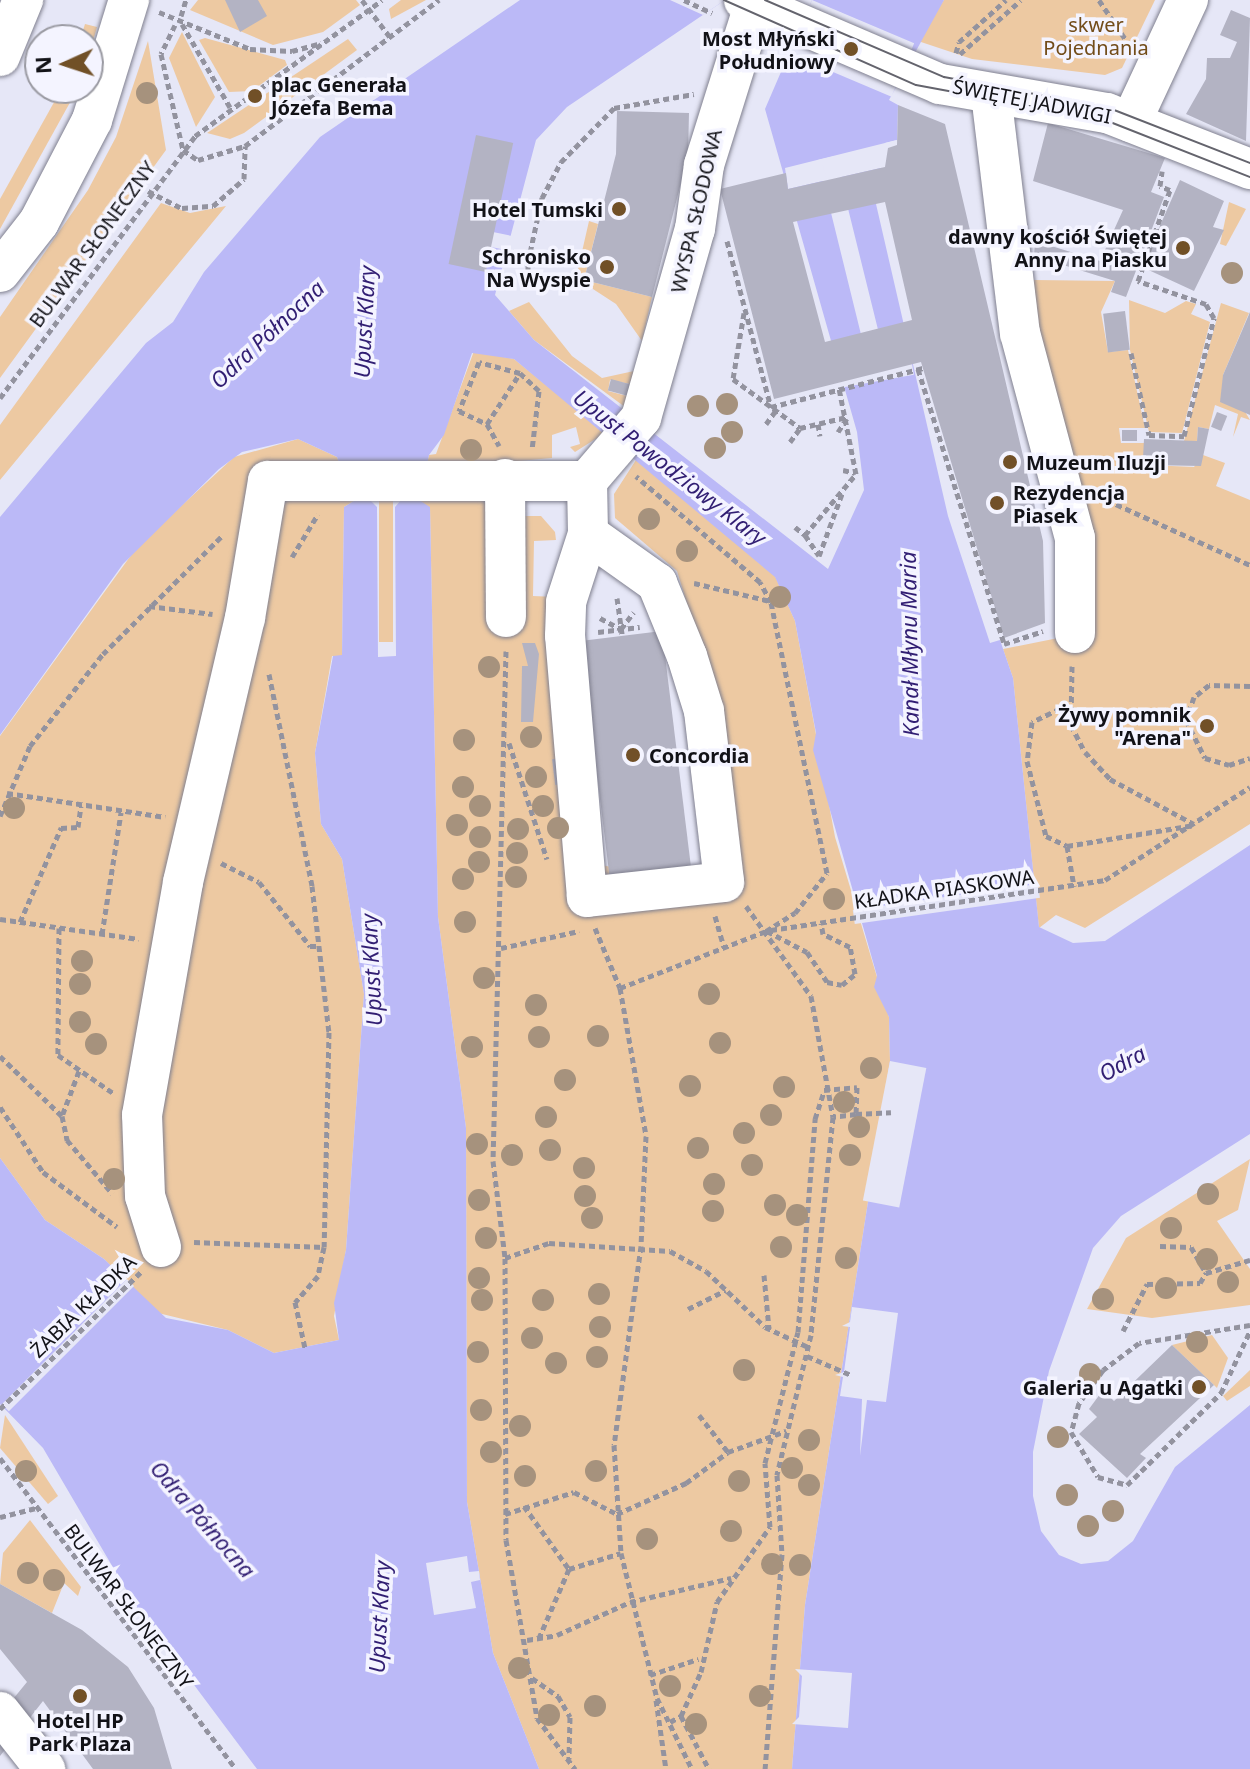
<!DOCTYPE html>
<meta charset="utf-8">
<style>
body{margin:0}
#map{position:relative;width:1250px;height:1769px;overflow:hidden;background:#e6e7f7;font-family:"Noto Sans",sans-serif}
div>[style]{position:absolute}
.green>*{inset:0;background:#edc9a2;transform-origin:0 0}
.water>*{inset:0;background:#bbb9f7}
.pier>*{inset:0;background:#e6e7f7;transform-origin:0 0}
.building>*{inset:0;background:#b3b3c3;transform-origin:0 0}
.path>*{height:5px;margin-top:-2.5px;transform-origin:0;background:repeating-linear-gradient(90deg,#93939f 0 6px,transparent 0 10px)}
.roads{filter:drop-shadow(0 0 2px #80808f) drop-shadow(0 0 2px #80808f)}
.minor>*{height:40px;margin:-20px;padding:0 20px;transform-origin:20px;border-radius:20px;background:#fff}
.tram>*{height:2px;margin:-1px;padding:0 1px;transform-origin:1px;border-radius:1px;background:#64646d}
.trees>*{width:22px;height:22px;margin:-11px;border-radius:50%;background:#a6927d}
.dots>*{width:22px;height:22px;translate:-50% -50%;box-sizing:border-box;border:4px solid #f4f4ff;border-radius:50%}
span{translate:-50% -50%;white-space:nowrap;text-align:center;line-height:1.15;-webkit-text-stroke:7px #f4f4ff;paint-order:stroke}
.park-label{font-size:20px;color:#724c19}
.poi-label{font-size:20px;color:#121217;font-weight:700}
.right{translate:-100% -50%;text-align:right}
.left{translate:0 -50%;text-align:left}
.street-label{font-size:20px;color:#121217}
.water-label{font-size:22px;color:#311e73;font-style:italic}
.north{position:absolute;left:24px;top:24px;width:80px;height:80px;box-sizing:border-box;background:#f4f4ff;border:2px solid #9a9aa2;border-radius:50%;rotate:267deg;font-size:22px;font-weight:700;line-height:32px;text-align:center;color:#121217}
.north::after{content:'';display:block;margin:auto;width:28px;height:36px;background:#715027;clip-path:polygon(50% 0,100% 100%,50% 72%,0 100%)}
</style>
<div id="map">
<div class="green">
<div style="clip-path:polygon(198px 0,356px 0,360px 5px,323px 32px,273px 45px,190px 10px)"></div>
<div style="clip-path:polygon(401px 0,426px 0,391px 19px,389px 9px)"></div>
<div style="clip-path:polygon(944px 0,1155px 0,1122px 68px,1105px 75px,972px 59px,915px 40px)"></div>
<div style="clip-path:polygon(85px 24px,97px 27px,88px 59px,88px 40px,80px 40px)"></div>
<div style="clip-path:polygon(182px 32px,215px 97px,196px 127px,169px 58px)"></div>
<div style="clip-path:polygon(205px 38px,285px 60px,287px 65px,252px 91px,229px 92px,199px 40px)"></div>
<div style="clip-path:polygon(348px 39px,357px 50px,244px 133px,230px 139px,207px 133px)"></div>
<div style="clip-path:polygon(148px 41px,166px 150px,0 378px,0 317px,88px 190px,116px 137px)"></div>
<div style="clip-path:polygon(62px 88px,78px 88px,0 229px,0 199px)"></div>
<div style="clip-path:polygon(1229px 202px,1246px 209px,1226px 246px,1220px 244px)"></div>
<div style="clip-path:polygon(161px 203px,190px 213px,226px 206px,0 480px,0 425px)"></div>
<div style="clip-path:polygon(589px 221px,598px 224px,584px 280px,652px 297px,642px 341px,616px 304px,576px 278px)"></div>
<div style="clip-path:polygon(1034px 280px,1115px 281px,1101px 312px,1108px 352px,1128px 350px,1145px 428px,1119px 428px,1121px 443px,1144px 443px,1149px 465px,1194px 467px,1203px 455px,1225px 463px,1216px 486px,1250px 500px,1250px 824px,1085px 928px,1056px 915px,1039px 928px,1013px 678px,1003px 649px,1083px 633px,1029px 331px)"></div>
<div style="clip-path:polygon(1129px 300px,1165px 313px,1186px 301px,1196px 304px,1191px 314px,1210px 322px,1182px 433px,1149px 432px,1130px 350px)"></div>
<div style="clip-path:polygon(529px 302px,572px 356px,602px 378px,634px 371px,630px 384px,610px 380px,608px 391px,627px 396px,625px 407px,534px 340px,509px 311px)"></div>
<div style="clip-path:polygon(1221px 303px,1249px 313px,1223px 375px,1250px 420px,1241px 417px,1233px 437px,1238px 414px,1215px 405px,1209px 429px,1198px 427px,1197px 441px,1184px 441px)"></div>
<div style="clip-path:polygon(474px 351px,514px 359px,605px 433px,575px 452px,570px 447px,580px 444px,576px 427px,552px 435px,552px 458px,496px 463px,497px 516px,541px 516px,555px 532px,556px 540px,534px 541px,533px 596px,556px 597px,571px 857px,717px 894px,714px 692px,677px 571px,615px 518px,614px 494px,636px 460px,775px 576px,795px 621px,835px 837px,889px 1017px,890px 1061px,805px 1605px,792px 1769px,539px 1769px,493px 1653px,467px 1502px,466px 1128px,438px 917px,430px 508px,419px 500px,429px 455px,436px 454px)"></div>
<div style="clip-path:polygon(298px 439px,337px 457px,354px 501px,344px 507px,342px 656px,332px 656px,315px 753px,321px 824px,342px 859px,364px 994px,346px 1250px,334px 1316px,339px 1340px,274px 1353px,228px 1330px,158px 1313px,104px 1259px,45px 1220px,0 1158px,0 736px,137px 547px,234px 457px)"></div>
<div style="left:379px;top:500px;width:14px;height:142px"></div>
<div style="clip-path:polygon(1250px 1159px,1238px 1210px,1217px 1221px,1250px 1269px,1250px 1305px,1152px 1318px,1087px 1309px,1126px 1238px)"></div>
<div style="clip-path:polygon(1212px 1335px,1228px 1358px,1217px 1388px,1172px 1345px)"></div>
<div style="clip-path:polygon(1250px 1370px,1250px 1386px,1227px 1401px,1223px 1396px)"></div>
<div style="clip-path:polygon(5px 1415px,58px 1496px,48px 1504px,0 1448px)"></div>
<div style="clip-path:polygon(30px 1520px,81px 1587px,78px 1596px,64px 1583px,52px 1613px,0 1584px,3px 1553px)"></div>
</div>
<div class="water">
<div style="clip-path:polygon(evenodd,520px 0,725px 0,567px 107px,536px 140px,495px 295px,534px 340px,828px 569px,864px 490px,857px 432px,765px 109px,812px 0,944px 0,889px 100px,898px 105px,897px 140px,885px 143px,876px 204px,948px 516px,990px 643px,1000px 640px,1013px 678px,1039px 927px,1073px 943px,1105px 941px,1250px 845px,1250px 1134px,1121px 1216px,1093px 1248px,1049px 1371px,1033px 1452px,1033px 1496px,1041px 1531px,1059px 1555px,1081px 1564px,1108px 1561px,1133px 1541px,1175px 1467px,1250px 1405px,1250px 1769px,792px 1769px,805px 1605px,890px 1061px,889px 1017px,874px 987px,877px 976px,813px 750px,816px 733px,795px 621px,775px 577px,514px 359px,472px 353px,444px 435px,429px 455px,419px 500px,430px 507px,438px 917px,466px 1128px,467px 1502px,493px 1653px,539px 1769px,257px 1769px,138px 1610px,43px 1448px,0 1404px,0 1158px,45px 1220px,104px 1259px,166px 1318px,228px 1330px,274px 1353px,339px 1340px,334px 1303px,346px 1250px,364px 994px,342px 859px,321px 824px,315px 753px,333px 656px,342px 655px,344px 507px,354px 501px,337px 457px,298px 439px,242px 452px,219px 469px,123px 564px,0 735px,0 517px,146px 343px,173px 322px,204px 272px,320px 137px,520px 0,835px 156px,888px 370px,871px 375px,818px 160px,835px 156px,520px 0,402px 499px,395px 507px,396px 656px,378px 657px,377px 507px,370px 500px,402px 499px)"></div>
</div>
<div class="pier">
<div style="clip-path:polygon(670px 0,725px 0,703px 15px)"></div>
<div style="left:812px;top:0;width:111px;height:58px;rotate:23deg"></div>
<div style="clip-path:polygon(897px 140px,885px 167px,837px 178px,832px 160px,822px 163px,827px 180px,788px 189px,785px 168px)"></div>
<div style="left:493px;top:232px;width:19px;height:15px;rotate:12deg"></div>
<div style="left:912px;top:364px;width:11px;height:73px;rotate:80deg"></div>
<div style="left:1038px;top:884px;width:14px;height:187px;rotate:82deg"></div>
<div style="left:890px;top:1061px;width:37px;height:142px;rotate:11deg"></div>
<div style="left:127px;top:1279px;width:10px;height:177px;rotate:45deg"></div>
<div style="clip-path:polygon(852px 1307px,898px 1313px,886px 1402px,867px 1400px,860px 1456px,862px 1399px,840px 1396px,843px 1377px,835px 1375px,844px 1372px,850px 1327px,842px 1326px,850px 1322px)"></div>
<div style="clip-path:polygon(467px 1556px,469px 1572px,479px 1571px,480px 1580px,471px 1582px,476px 1608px,434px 1615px,426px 1563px)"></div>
<div style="clip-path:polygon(795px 1669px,852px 1673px,848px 1728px,792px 1724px,799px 1717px,802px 1676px)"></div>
</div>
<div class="building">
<div style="clip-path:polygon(225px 0,258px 0,267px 16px,240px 32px)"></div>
<div style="clip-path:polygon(1231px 10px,1250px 18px,1246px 141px,1186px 114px,1206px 79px,1207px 58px,1230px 58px,1237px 42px,1220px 35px)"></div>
<div style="clip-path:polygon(evenodd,898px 105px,945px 124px,1043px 541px,1045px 623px,1004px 638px,921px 362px,774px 399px,720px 189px,786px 173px,788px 189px,885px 167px,888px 148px,897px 145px,898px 105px,885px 202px,912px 320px,825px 342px,793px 222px,885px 202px)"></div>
<div style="clip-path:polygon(617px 111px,689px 113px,688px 155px,652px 297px,584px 280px,616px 154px)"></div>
<div style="clip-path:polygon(1048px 123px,1165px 158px,1151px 192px,1164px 197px,1126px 297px,1111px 292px,1115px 281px,1034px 256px,1035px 241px,1100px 261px,1123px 210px,1033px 181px)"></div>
<div style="left:476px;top:135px;width:38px;height:132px;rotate:12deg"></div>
<div style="clip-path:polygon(1180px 180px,1224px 201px,1213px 227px,1224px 230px,1194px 291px,1142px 267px)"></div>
<div style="left:1125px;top:311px;width:39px;height:22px;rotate:83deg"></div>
<div style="clip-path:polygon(1250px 312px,1250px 415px,1220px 402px,1223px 375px)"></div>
<div style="left:611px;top:379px;width:20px;height:12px;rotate:15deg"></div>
<div style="left:1217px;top:412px;width:11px;height:16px;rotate:22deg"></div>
<div style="clip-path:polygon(1198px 427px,1209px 429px,1201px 466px,1149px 465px,1143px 458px,1144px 439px,1197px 441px)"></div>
<div style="left:1122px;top:430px;width:15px;height:11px"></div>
<div style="left:662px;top:631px;width:242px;height:82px;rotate:83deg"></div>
<div style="clip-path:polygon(522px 643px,535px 643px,539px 654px,533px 722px,521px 722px,522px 666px,528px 666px)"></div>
<div style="left:562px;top:758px;width:26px;height:10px;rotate:83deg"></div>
<div style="clip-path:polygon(1172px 1345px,1214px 1385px,1140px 1454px,1146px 1458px,1127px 1478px,1079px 1434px,1097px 1417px,1089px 1409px,1103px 1390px,1114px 1401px)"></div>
<div style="clip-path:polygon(0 1584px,82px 1630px,128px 1667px,154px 1708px,172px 1769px,93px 1769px,43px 1701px,0 1756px,0 1715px,27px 1682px,0 1649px)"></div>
</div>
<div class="path">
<div style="left:362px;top:0;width:46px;rotate:52.9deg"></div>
<div style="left:684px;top:0;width:31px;rotate:25deg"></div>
<div style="left:1099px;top:0;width:55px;rotate:56deg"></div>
<div style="left:159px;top:12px;width:98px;rotate:22.1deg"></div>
<div style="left:250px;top:49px;width:42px;rotate:2.7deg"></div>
<div style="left:292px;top:51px;width:30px;rotate:-15deg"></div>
<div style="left:181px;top:16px;width:17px;rotate:-73deg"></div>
<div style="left:182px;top:24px;width:96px;rotate:60deg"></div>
<div style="left:175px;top:25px;width:32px;rotate:116deg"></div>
<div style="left:161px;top:54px;width:98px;rotate:77.1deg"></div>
<div style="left:183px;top:150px;width:18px;rotate:34deg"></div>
<div style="left:198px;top:160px;width:49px;rotate:-16.6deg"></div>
<div style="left:245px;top:146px;width:243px;rotate:-37deg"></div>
<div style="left:956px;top:53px;width:11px;rotate:-75deg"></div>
<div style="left:959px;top:42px;width:63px;rotate:-41.8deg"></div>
<div style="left:960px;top:54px;width:81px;rotate:-41.5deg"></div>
<div style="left:148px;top:191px;width:38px;rotate:27deg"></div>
<div style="left:182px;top:208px;width:31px;rotate:-4deg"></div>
<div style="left:213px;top:206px;width:41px;rotate:-41.1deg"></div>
<div style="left:244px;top:179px;width:33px;rotate:-88deg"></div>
<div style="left:727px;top:241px;width:172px;rotate:75.2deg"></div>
<div style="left:556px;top:283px;width:30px;rotate:-157deg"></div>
<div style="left:528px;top:271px;width:9px;rotate:-90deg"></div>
<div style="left:528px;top:262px;width:66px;rotate:-77.7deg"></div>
<div style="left:542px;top:198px;width:41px;rotate:-62.2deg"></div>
<div style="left:561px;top:162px;width:76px;rotate:-45.5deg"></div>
<div style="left:614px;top:108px;width:81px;rotate:-9.9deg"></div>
<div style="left:744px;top:313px;width:67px;rotate:99.5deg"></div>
<div style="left:733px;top:379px;width:83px;rotate:36.2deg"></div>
<div style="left:800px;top:428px;width:48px;rotate:-13.2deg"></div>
<div style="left:1131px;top:353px;width:84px;rotate:77.6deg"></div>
<div style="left:1149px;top:435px;width:35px;rotate:2deg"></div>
<div style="left:1184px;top:436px;width:122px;rotate:-75.7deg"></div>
<div style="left:1214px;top:318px;width:16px;rotate:-120deg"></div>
<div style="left:1206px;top:304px;width:72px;rotate:-161.3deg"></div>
<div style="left:1138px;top:281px;width:96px;rotate:-70.6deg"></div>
<div style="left:1170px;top:190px;width:11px;rotate:-158deg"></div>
<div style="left:1160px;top:186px;width:15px;rotate:-82deg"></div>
<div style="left:918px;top:369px;width:288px;rotate:72.6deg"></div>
<div style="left:1004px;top:644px;width:41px;rotate:-18.4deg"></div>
<div style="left:520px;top:373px;width:26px;rotate:43deg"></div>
<div style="left:539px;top:391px;width:59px;rotate:96.8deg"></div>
<div style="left:0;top:398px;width:327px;rotate:-53.3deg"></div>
<div style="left:195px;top:136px;width:231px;rotate:-36deg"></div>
<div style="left:771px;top:407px;width:157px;rotate:-14.4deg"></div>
<div style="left:487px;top:424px;width:61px;rotate:-57.1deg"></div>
<div style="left:520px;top:373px;width:42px;rotate:-165deg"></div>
<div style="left:479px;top:362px;width:53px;rotate:112.2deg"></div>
<div style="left:459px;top:411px;width:31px;rotate:25deg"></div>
<div style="left:487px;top:424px;width:25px;rotate:61deg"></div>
<div style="left:766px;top:424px;width:17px;rotate:-54deg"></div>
<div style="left:818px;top:424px;width:12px;rotate:81deg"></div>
<div style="left:838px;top:432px;width:17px;rotate:-57deg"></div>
<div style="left:790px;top:442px;width:17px;rotate:-54deg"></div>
<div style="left:843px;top:470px;width:12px;rotate:14deg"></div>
<div style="left:1098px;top:496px;width:167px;rotate:24.4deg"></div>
<div style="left:795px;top:527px;width:13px;rotate:39deg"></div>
<div style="left:805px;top:535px;width:80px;rotate:-50.1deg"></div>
<div style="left:856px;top:474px;width:88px;rotate:-101.2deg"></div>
<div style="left:805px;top:535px;width:25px;rotate:56deg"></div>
<div style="left:819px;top:556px;width:69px;rotate:-69.7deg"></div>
<div style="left:292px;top:557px;width:50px;rotate:-58.8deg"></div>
<div style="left:694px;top:583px;width:78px;rotate:13.3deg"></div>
<div style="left:617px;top:598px;width:37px;rotate:82deg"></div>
<div style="left:149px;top:606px;width:64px;rotate:7.1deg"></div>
<div style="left:600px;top:618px;width:24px;rotate:28deg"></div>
<div style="left:621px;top:629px;width:21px;rotate:-53deg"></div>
<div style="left:598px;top:632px;width:42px;rotate:-6.8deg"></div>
<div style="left:506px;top:651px;width:510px;rotate:91.46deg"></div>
<div style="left:493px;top:1161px;width:98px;rotate:82.9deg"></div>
<div style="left:505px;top:1258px;width:282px;rotate:89.8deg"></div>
<div style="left:506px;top:1540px;width:181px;rotate:80.1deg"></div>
<div style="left:537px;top:1718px;width:64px;rotate:53.3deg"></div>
<div style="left:1072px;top:666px;width:59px;rotate:91deg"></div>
<div style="left:1071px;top:725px;width:30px;rotate:63deg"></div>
<div style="left:1085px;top:752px;width:37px;rotate:47deg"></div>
<div style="left:1110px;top:779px;width:95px;rotate:28.2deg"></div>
<div style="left:269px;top:674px;width:216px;rotate:78.5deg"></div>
<div style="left:312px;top:886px;width:147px;rotate:83.4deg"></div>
<div style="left:329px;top:1032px;width:215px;rotate:91.3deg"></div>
<div style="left:324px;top:1247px;width:30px;rotate:102deg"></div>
<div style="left:318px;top:1276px;width:35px;rotate:131deg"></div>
<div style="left:295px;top:1302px;width:47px;rotate:77.7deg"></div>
<div style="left:1250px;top:686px;width:41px;rotate:-178.6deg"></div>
<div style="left:1209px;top:685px;width:19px;rotate:141deg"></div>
<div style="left:1194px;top:697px;width:24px;rotate:109deg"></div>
<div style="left:1186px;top:720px;width:42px;rotate:63.4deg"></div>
<div style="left:1205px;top:758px;width:25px;rotate:16deg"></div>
<div style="left:1229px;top:765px;width:22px;rotate:-18deg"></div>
<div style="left:1069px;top:704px;width:41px;rotate:154.1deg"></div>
<div style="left:1032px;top:722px;width:39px;rotate:97deg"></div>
<div style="left:1027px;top:761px;width:77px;rotate:75.8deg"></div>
<div style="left:1046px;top:836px;width:23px;rotate:25deg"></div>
<div style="left:1067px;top:846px;width:129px;rotate:-9.4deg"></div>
<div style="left:509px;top:743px;width:122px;rotate:71.9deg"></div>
<div style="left:7px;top:793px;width:160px;rotate:8.6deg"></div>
<div style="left:0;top:816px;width:76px;rotate:-66.8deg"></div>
<div style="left:30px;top:746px;width:117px;rotate:-51.6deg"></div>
<div style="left:103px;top:654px;width:169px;rotate:-44.8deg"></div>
<div style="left:1067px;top:846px;width:41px;rotate:80.1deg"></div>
<div style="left:221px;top:863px;width:42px;rotate:26.6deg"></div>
<div style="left:259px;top:882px;width:82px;rotate:51.4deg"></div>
<div style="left:310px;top:946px;width:10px"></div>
<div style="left:746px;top:906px;width:111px;rotate:54.2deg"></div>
<div style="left:811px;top:996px;width:123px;rotate:79.7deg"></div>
<div style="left:833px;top:1117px;width:219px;rotate:95.8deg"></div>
<div style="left:811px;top:1335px;width:144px;rotate:103.7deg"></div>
<div style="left:777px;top:1475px;width:79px;rotate:86.4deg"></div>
<div style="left:782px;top:1554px;width:216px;rotate:94.5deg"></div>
<div style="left:715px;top:916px;width:32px;rotate:74deg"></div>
<div style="left:0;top:919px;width:140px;rotate:8.2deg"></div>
<div style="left:20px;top:922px;width:103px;rotate:-66.4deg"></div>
<div style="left:61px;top:828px;width:17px;rotate:-3deg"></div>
<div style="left:78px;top:827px;width:21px;rotate:-82deg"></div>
<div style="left:59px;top:928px;width:127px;rotate:90.5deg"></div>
<div style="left:58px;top:1055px;width:67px;rotate:34.6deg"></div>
<div style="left:595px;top:928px;width:65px;rotate:67.4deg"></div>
<div style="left:620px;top:988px;width:150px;rotate:80deg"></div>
<div style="left:646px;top:1136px;width:110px;rotate:92.6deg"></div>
<div style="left:641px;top:1246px;width:201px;rotate:97.7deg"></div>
<div style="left:614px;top:1445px;width:108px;rotate:86.3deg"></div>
<div style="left:621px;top:1553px;width:149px;rotate:76.1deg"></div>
<div style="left:657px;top:1698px;width:79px;rotate:63.8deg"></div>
<div style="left:771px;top:930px;width:338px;rotate:-8.5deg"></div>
<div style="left:1105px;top:880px;width:172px;rotate:-32.7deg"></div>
<div style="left:767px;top:931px;width:45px;rotate:27.7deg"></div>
<div style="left:807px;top:952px;width:36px;rotate:56deg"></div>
<div style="left:827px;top:982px;width:15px;rotate:11deg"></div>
<div style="left:842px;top:985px;width:17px;rotate:-40deg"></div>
<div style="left:855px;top:974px;width:27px;rotate:-100deg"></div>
<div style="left:850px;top:947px;width:30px;rotate:-154deg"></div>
<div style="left:823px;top:934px;width:11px;rotate:-100deg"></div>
<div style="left:102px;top:934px;width:123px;rotate:-81.1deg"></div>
<div style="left:501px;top:948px;width:80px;rotate:-12.3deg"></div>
<div style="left:620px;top:988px;width:157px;rotate:-21.3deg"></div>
<div style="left:766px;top:931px;width:34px;rotate:-32deg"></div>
<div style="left:795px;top:913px;width:51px;rotate:-51.3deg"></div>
<div style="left:827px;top:873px;width:277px;rotate:-101.7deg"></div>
<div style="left:771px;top:602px;width:23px;rotate:-119deg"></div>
<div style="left:760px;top:582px;width:163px;rotate:-139.5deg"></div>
<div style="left:0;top:1056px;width:86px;rotate:44.1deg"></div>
<div style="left:79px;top:1071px;width:48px;rotate:110.7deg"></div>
<div style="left:62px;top:1116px;width:25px;rotate:78deg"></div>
<div style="left:67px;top:1140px;width:70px;rotate:49.7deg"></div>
<div style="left:824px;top:1090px;width:33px;rotate:-5deg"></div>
<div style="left:857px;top:1087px;width:27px;rotate:92deg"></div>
<div style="left:856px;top:1114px;width:23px;rotate:173deg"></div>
<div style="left:0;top:1107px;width:78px;rotate:56.5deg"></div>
<div style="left:43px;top:1172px;width:92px;rotate:36.6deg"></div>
<div style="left:856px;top:1114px;width:35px;rotate:-3deg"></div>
<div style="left:194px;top:1242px;width:130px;rotate:2.2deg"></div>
<div style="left:1160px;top:1246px;width:31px;rotate:2deg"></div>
<div style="left:1191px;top:1247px;width:30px;rotate:60deg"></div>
<div style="left:505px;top:1258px;width:46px;rotate:-18.8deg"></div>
<div style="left:549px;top:1243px;width:121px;rotate:3.8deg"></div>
<div style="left:670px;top:1251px;width:41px;rotate:29.1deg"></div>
<div style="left:706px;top:1271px;width:81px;rotate:43.5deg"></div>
<div style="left:765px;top:1327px;width:47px;rotate:24.9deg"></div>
<div style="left:764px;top:1275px;width:54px;rotate:84.7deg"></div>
<div style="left:688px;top:1309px;width:42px;rotate:-26.6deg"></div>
<div style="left:1250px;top:1325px;width:112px;rotate:170.8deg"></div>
<div style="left:1139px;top:1343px;width:45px;rotate:143.1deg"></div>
<div style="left:1103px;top:1370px;width:41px;rotate:126deg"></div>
<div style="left:1079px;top:1403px;width:30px;rotate:105deg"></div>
<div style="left:1071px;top:1432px;width:52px;rotate:59deg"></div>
<div style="left:1098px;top:1477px;width:30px;rotate:15deg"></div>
<div style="left:1127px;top:1485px;width:132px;rotate:-44.4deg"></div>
<div style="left:1221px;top:1393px;width:68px;rotate:-64.9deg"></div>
<div style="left:1123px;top:1331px;width:53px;rotate:-62.9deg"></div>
<div style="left:1147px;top:1284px;width:53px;rotate:-1.1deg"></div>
<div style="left:1200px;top:1283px;width:12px;rotate:-59deg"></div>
<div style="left:1206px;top:1273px;width:46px;rotate:-16.5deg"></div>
<div style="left:807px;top:1356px;width:48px;rotate:23.4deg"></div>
<div style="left:0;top:1409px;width:197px;rotate:-44.2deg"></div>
<div style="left:699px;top:1415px;width:47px;rotate:51.9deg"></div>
<div style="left:0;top:1458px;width:390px;rotate:52.8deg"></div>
<div style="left:524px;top:1506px;width:77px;rotate:54.5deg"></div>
<div style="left:569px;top:1569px;width:75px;rotate:113.5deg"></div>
<div style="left:505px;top:1514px;width:72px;rotate:-17.7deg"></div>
<div style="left:574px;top:1492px;width:48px;rotate:27.1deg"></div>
<div style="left:617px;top:1514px;width:76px;rotate:-24.2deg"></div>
<div style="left:686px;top:1483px;width:52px;rotate:-36.4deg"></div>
<div style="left:728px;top:1452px;width:62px;rotate:-19.9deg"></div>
<div style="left:0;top:1517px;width:37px;rotate:-14deg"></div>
<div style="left:569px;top:1569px;width:54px;rotate:-17.1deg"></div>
<div style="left:527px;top:1640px;width:30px;rotate:-9deg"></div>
<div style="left:557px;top:1635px;width:80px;rotate:-24.3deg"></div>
<div style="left:630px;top:1602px;width:104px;rotate:-13.4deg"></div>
<div style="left:650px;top:1675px;width:51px;rotate:-18.4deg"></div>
<div style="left:532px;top:1678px;width:32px;rotate:35deg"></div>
<div style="left:558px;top:1696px;width:24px;rotate:60deg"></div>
<div style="left:570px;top:1717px;width:42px;rotate:91.4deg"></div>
<div style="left:656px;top:1700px;width:70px;rotate:81.8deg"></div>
<div style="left:681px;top:1716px;width:48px;rotate:-65.6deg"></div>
<div style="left:701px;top:1672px;width:72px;rotate:-77.1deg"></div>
<div style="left:717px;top:1602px;width:92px;rotate:-54.8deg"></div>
<div style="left:770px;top:1527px;width:64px;rotate:-94.5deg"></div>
<div style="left:765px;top:1463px;width:135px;rotate:-75.9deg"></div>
<div style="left:798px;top:1332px;width:214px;rotate:-85.4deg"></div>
<div style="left:815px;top:1119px;width:29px;rotate:-72deg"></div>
<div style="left:670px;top:1722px;width:13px;rotate:-29deg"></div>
<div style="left:681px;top:1716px;width:60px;rotate:62.2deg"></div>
</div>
<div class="roads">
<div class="minor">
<div style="left:744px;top:0;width:213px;rotate:23.2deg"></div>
<div style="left:940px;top:84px;width:169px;rotate:9.9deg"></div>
<div style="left:1107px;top:113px;width:154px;rotate:21.4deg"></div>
<div style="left:0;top:56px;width:61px;rotate:-67.7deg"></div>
<div style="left:991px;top:94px;width:241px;rotate:83.1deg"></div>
<div style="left:1020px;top:333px;width:212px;rotate:75deg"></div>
<div style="left:1075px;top:538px;width:95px;rotate:90deg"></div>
<div style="left:1131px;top:122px;width:135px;rotate:-65deg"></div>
<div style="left:0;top:272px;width:63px;rotate:-52deg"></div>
<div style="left:39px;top:222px;width:115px;rotate:-62.5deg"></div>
<div style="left:92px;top:120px;width:126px;rotate:-72.9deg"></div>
<div style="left:505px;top:479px;width:138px;rotate:89.6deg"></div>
<div style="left:587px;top:481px;width:53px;rotate:88.9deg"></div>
<div style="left:588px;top:534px;width:85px;rotate:35.4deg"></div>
<div style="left:657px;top:583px;width:79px;rotate:67.7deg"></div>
<div style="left:687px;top:656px;width:58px;rotate:72.8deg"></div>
<div style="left:704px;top:711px;width:172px;rotate:83.3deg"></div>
<div style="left:724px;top:882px;width:138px;rotate:173.8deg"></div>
<div style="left:587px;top:897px;width:262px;rotate:-94.8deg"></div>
<div style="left:565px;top:636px;width:34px;rotate:-88deg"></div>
<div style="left:566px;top:602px;width:71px;rotate:-72.1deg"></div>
<div style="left:161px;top:1247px;width:53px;rotate:-107.4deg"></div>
<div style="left:145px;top:1196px;width:81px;rotate:-92.1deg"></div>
<div style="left:142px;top:1115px;width:237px;rotate:-80deg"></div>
<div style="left:183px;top:882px;width:271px;rotate:-76.8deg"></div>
<div style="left:245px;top:618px;width:139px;rotate:-80.5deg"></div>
<div style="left:268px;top:481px;width:319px"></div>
<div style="left:587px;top:481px;width:83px;rotate:-49.4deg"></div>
<div style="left:641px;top:418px;width:197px;rotate:-74.1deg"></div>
<div style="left:695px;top:229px;width:65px;rotate:-82deg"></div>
<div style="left:704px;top:165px;width:168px;rotate:-72.6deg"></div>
<div style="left:0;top:1712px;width:73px;rotate:51.7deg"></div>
</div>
</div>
<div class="tram">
<div style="left:724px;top:0;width:210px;rotate:23.9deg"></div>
<div style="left:916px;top:85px;width:192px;rotate:10.5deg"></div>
<div style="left:1105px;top:120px;width:156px;rotate:21.5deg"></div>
<div style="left:765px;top:0;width:195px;rotate:23.3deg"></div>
<div style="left:944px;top:77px;width:168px;rotate:10.6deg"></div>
<div style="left:1109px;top:108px;width:151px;rotate:21.3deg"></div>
</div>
<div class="trees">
<div style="left:147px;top:93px"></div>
<div style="left:1232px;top:273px"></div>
<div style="left:727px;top:404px"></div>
<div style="left:698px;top:406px"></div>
<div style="left:732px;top:432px"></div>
<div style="left:715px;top:448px"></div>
<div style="left:471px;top:450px"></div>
<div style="left:649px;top:519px"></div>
<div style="left:687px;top:551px"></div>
<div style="left:780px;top:597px"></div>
<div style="left:489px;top:667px"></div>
<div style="left:531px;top:737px"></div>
<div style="left:464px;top:740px"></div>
<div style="left:536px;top:777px"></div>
<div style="left:463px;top:787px"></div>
<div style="left:480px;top:806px"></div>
<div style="left:543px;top:806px"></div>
<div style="left:14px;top:808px"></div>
<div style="left:457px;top:825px"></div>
<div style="left:558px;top:828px"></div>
<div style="left:518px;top:829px"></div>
<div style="left:480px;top:837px"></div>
<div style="left:517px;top:853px"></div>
<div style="left:479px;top:862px"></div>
<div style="left:516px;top:877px"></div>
<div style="left:463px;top:879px"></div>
<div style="left:834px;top:899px"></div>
<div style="left:465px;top:922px"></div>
<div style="left:82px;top:961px"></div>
<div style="left:484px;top:978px"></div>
<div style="left:80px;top:984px"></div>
<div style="left:709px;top:994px"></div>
<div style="left:536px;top:1005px"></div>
<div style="left:80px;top:1022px"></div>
<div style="left:598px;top:1036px"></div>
<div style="left:539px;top:1037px"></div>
<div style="left:720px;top:1043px"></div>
<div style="left:96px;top:1044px"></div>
<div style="left:472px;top:1047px"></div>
<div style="left:871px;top:1068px"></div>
<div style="left:565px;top:1080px"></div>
<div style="left:690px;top:1086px"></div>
<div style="left:784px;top:1087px"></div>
<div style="left:844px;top:1102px"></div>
<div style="left:771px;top:1115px"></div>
<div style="left:546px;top:1117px"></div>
<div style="left:859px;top:1127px"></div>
<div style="left:744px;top:1133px"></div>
<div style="left:477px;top:1144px"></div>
<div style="left:698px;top:1148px"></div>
<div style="left:550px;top:1150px"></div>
<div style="left:512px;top:1155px"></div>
<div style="left:850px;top:1155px"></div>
<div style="left:752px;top:1165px"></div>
<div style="left:584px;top:1168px"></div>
<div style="left:114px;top:1179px"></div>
<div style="left:714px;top:1184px"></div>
<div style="left:1208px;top:1194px"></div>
<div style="left:585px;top:1196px"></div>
<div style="left:479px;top:1200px"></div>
<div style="left:775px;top:1205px"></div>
<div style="left:713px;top:1211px"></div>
<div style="left:797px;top:1215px"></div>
<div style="left:592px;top:1218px"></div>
<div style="left:1171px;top:1228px"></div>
<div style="left:486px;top:1238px"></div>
<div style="left:781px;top:1247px"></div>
<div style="left:846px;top:1258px"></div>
<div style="left:1207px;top:1259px"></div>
<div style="left:479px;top:1278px"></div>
<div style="left:1228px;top:1282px"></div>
<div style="left:1166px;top:1288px"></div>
<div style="left:599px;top:1294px"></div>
<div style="left:1103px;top:1299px"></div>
<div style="left:482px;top:1300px"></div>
<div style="left:543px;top:1300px"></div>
<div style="left:600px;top:1327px"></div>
<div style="left:532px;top:1338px"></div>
<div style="left:1197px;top:1342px"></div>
<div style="left:478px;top:1352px"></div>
<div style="left:597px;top:1357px"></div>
<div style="left:556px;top:1363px"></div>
<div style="left:744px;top:1370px"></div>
<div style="left:1090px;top:1374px"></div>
<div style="left:481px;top:1410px"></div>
<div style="left:520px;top:1426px"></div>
<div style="left:1058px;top:1437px"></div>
<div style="left:809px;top:1440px"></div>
<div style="left:491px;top:1452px"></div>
<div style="left:792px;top:1468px"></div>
<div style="left:26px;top:1471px"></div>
<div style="left:596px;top:1471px"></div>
<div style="left:525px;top:1476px"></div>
<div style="left:739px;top:1481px"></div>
<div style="left:809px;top:1485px"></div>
<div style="left:1067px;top:1495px"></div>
<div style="left:1113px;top:1511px"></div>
<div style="left:1088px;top:1526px"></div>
<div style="left:731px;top:1531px"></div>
<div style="left:647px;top:1539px"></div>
<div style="left:772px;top:1564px"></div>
<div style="left:800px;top:1565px"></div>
<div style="left:28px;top:1573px"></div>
<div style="left:54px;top:1580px"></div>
<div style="left:519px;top:1668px"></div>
<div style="left:670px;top:1686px"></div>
<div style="left:760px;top:1696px"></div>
<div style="left:595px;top:1706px"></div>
<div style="left:549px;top:1715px"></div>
<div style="left:696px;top:1724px"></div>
</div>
<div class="dots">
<div style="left:851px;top:49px;background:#715027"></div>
<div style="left:255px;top:96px;background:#715027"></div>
<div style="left:619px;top:209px;background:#715027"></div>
<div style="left:1183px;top:248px;background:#715027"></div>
<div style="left:607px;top:267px;background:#715027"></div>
<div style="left:1010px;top:462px;background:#715027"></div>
<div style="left:997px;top:503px;background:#715027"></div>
<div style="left:1207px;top:726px;background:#715027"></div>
<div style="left:633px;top:755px;background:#715027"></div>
<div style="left:1199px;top:1387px;background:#715027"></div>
<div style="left:80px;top:1696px;background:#715027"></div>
</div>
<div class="park-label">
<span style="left:1096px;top:36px">skwer<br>Pojednania</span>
</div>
<div class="poi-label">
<span class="right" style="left:835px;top:50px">Most Młyński<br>Południowy</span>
<span class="left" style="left:271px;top:96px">plac Generała<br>Józefa Bema</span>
<span class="right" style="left:603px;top:209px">Hotel Tumski</span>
<span class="right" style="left:1167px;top:248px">dawny kościół Świętej<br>Anny na Piasku</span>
<span class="right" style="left:591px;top:268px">Schronisko<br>Na Wyspie</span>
<span class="left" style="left:1026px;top:462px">Muzeum Iluzji</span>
<span class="left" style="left:1013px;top:504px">Rezydencja<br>Piasek</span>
<span class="right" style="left:1191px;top:726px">Żywy pomnik<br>"Arena"</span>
<span class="left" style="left:649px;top:755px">Concordia</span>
<span class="right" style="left:1183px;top:1387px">Galeria u Agatki</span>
<span style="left:80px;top:1732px">Hotel HP<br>Park Plaza</span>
</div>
<div class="street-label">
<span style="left:1032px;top:101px;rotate:11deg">ŚWIĘTEJ JADWIGI</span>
<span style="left:696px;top:211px;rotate:-77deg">WYSPA SŁODOWA</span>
<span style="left:92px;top:244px;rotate:-54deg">BULWAR SŁONECZNY</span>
<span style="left:944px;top:889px;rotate:-8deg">KŁADKA PIASKOWA</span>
<span style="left:83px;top:1306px;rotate:-44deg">ŻABIA KŁADKA</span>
<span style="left:129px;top:1606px;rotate:53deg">BULWAR SŁONECZNY</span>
</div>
<div class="water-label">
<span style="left:364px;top:322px;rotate:-87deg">Upust Klary</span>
<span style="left:267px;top:334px;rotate:-43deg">Odra Północna</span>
<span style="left:670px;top:467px;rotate:38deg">Upust Powodziowy Klary</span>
<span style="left:909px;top:644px;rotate:-91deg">Kanał Młynu Maria</span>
<span style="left:371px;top:970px;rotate:-93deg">Upust Klary</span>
<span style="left:1122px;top:1063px;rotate:-29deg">Odra</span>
<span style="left:203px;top:1519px;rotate:49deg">Odra Północna</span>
<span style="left:379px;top:1617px;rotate:-87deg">Upust Klary</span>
</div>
<div class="north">N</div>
</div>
